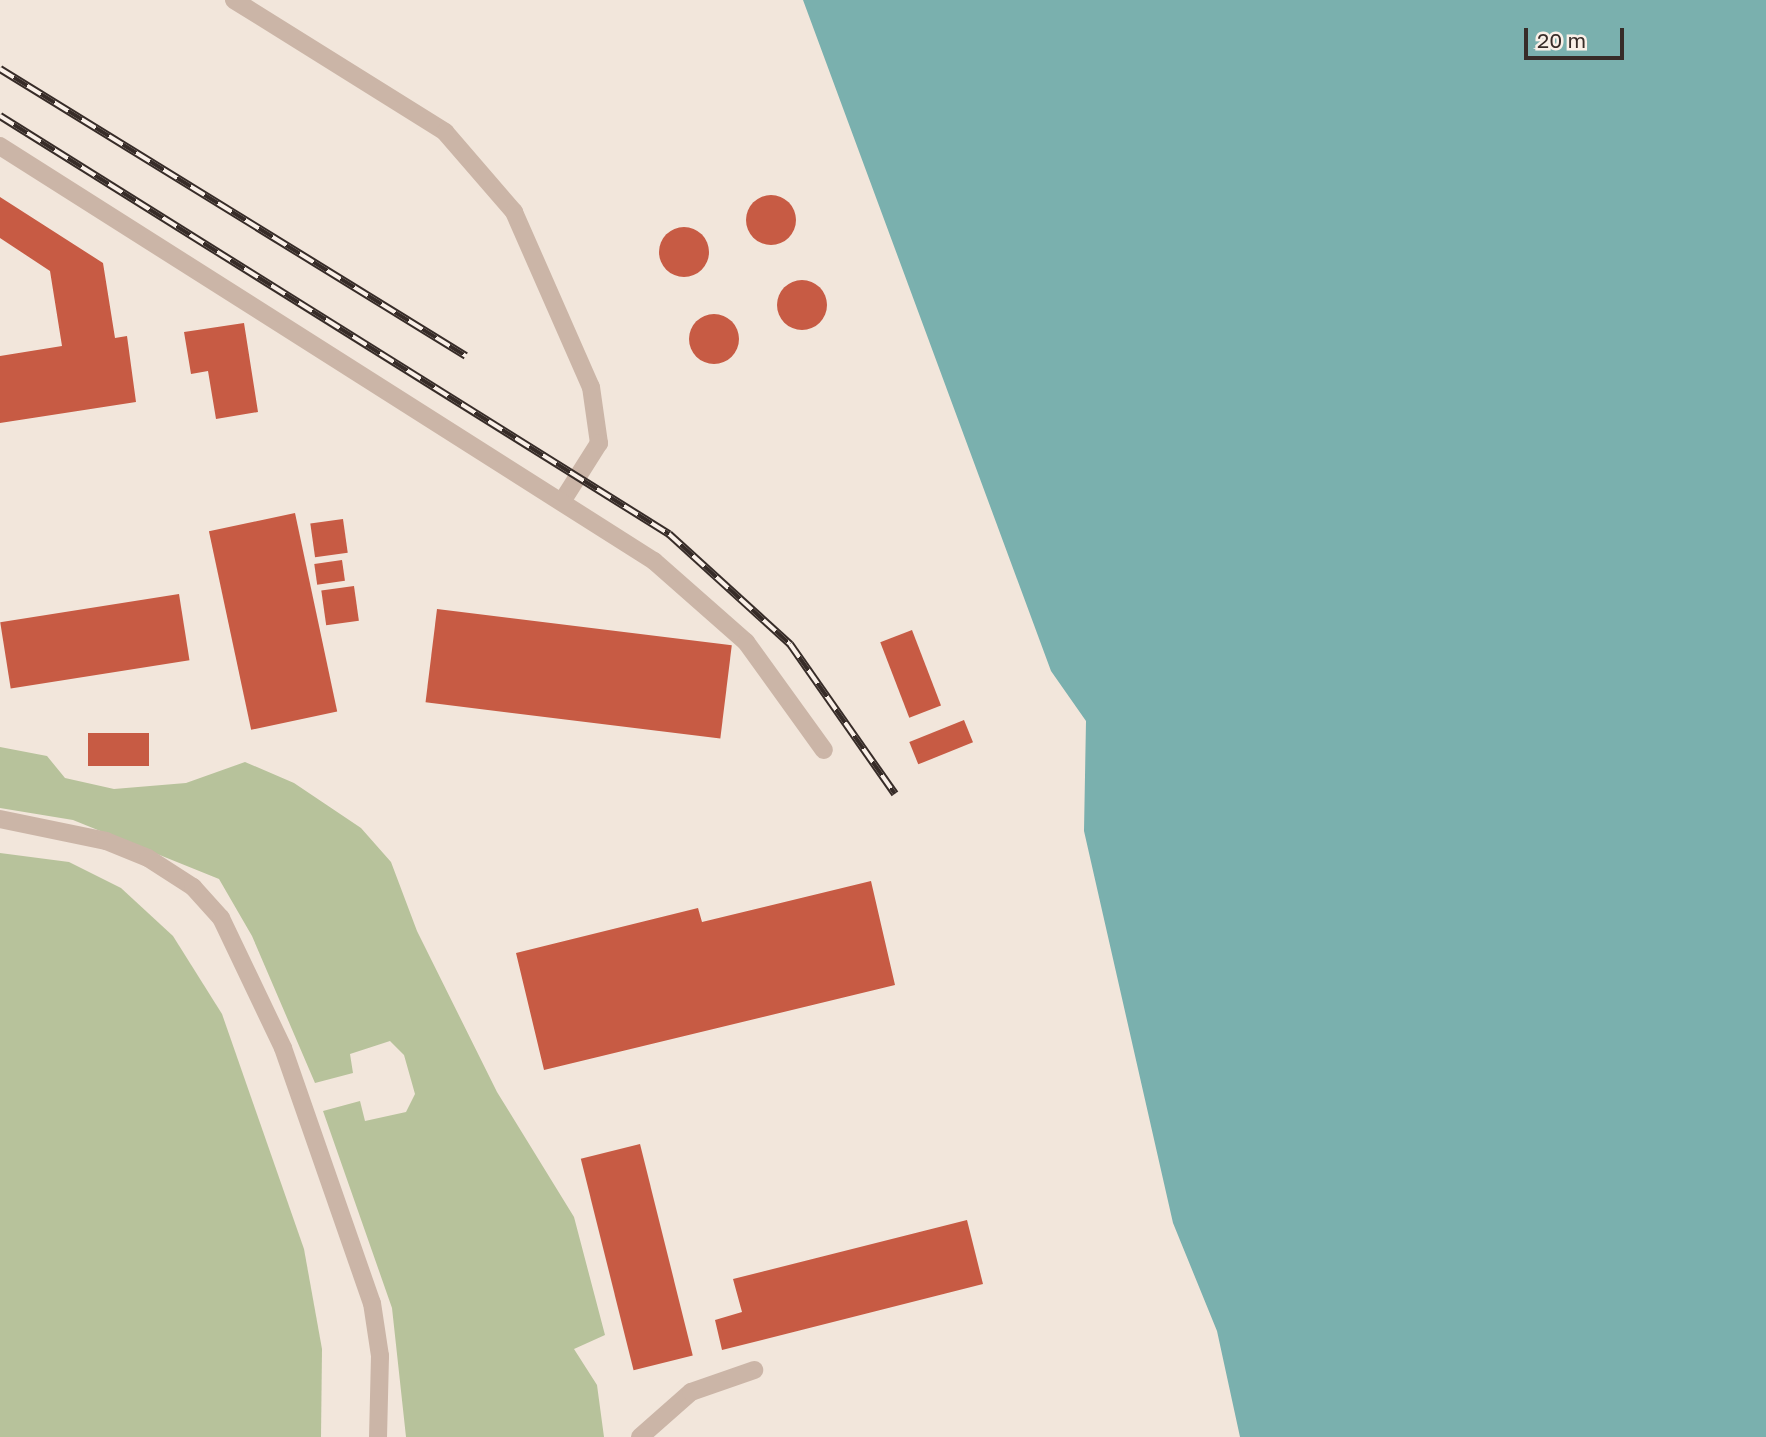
<!DOCTYPE html>
<style>
body{margin:0}
#map{position:relative;width:1766px;height:1437px;overflow:hidden;background:#f2e6db;font-family:"Golos Text",sans-serif}
div>[style]{position:absolute}
.green>*{inset:0;background:#b7c29b}
.water>*{inset:0;background:#7ab0ae}
.building>*{inset:0;background:#c75b44;transform-origin:0 0}
.round{border-radius:50%}
.lane>*{height:18px;margin:-9px;padding:0 9px;transform-origin:9px;border-radius:9px;background:#cbb5a7}
.street>*{height:18px;margin:-9px;padding:0 9px;transform-origin:9px;border-radius:9px;background:#cbb5a7}
.rail>*{height:8px;margin-top:-4px;transform-origin:0;background:repeating-linear-gradient(90deg,#faf0e8 0 16px,#372c28 0 32px);box-sizing:border-box;border-block:2px solid #372c28}
span{translate:-50% -50%;white-space:nowrap;text-align:center;line-height:1.15;-webkit-text-stroke:5px #faf0e8;paint-order:stroke}
.scale{position:absolute;left:1524px;top:28px;width:100px;height:32px;box-sizing:border-box;border:4px solid #372c28;border-top:0;padding-left:9px;font-size:21px;line-height:24px;white-space:nowrap;color:#372c28;-webkit-text-stroke:5px #faf0e8;paint-order:stroke}
</style>
<div id="map">
<div class="green">
<div style="clip-path:polygon(0 747px,47px 756px,65px 778px,114px 789px,186px 783px,245px 762px,294px 783px,361px 828px,391px 862px,417px 931px,497px 1092px,574px 1217px,605px 1335px,574px 1349px,597px 1385px,604px 1437px,406px 1437px,392px 1308px,323px 1111px,360px 1101px,365px 1121px,406px 1112px,415px 1094px,404px 1055px,390px 1041px,350px 1054px,353px 1073px,315px 1083px,252px 936px,219px 879px,73px 820px,0 808px)"></div>
<div style="clip-path:polygon(0 853px,69px 862px,121px 888px,173px 936px,222px 1014px,304px 1249px,322px 1349px,321px 1437px,0 1437px)"></div>
</div>
<div class="water">
<div style="clip-path:polygon(803px 0,1766px 0,1766px 1437px,1240px 1437px,1217px 1331px,1173px 1223px,1084px 831px,1086px 721px,1051px 671px)"></div>
</div>
<div class="building">
<div class="round" style="left:746px;top:195px;width:50px;height:50px"></div>
<div style="clip-path:polygon(0 197px,103px 263px,115px 338px,127px 336px,136px 402px,0 423px,0 356px,62px 346px,50px 271px,0 238px)"></div>
<div class="round" style="left:659px;top:227px;width:50px;height:50px"></div>
<div class="round" style="left:777px;top:280px;width:50px;height:50px"></div>
<div class="round" style="left:689px;top:314px;width:50px;height:50px"></div>
<div style="clip-path:polygon(244px 323px,258px 412px,216px 419px,208px 371px,191px 374px,184px 332px)"></div>
<div style="left:295px;top:513px;width:203px;height:88px;rotate:78deg"></div>
<div style="left:343px;top:519px;width:34px;height:33px;rotate:82deg"></div>
<div style="left:342px;top:560px;width:21px;height:28px;rotate:82deg"></div>
<div style="left:354px;top:586px;width:35px;height:33px;rotate:82deg"></div>
<div style="left:179px;top:594px;width:67px;height:181px;rotate:81deg"></div>
<div style="left:437px;top:609px;width:297px;height:94px;rotate:7deg"></div>
<div style="left:912px;top:630px;width:81px;height:34px;rotate:69deg"></div>
<div style="left:964px;top:720px;width:24px;height:59px;rotate:68deg"></div>
<div style="left:149px;top:733px;width:33px;height:61px;rotate:90deg"></div>
<div style="clip-path:polygon(871px 881px,895px 985px,544px 1070px,516px 953px,698px 908px,702px 922px)"></div>
<div style="left:640px;top:1144px;width:218px;height:61px;rotate:76deg"></div>
<div style="clip-path:polygon(967px 1220px,983px 1284px,722px 1350px,715px 1320px,742px 1312px,733px 1279px)"></div>
</div>
<div class="lane">
<div style="left:234px;top:0;width:249px;rotate:32deg"></div>
<div style="left:445px;top:132px;width:106px;rotate:49.2deg"></div>
<div style="left:514px;top:212px;width:191px;rotate:66.3deg"></div>
<div style="left:591px;top:387px;width:57px;rotate:81.9deg"></div>
<div style="left:599px;top:443px;width:67px;rotate:122.3deg"></div>
<div style="left:0;top:146px;width:775px;rotate:32.4deg"></div>
<div style="left:654px;top:561px;width:123px;rotate:41.4deg"></div>
<div style="left:746px;top:642px;width:133px;rotate:54.2deg"></div>
<div style="left:640px;top:1437px;width:68px;rotate:-41.4deg"></div>
<div style="left:691px;top:1392px;width:67px;rotate:-19.2deg"></div>
</div>
<div class="street">
<div style="left:0;top:819px;width:108px;rotate:11.7deg"></div>
<div style="left:106px;top:841px;width:45px;rotate:22deg"></div>
<div style="left:148px;top:858px;width:54px;rotate:32.8deg"></div>
<div style="left:193px;top:887px;width:42px;rotate:47.9deg"></div>
<div style="left:221px;top:918px;width:144px;rotate:64.5deg"></div>
<div style="left:283px;top:1048px;width:270px;rotate:70.8deg"></div>
<div style="left:372px;top:1303px;width:54px;rotate:81.4deg"></div>
<div style="left:380px;top:1356px;width:81px;rotate:91.4deg"></div>
</div>
<div class="rail">
<div style="left:0;top:69px;width:547px;rotate:31.63deg"></div>
<div style="left:0;top:116px;width:789px;rotate:32deg"></div>
<div style="left:669px;top:534px;width:164px;rotate:42.3deg"></div>
<div style="left:790px;top:644px;width:183px;rotate:55deg"></div>
</div>
<div class="scale">20 m</div>
</div>
